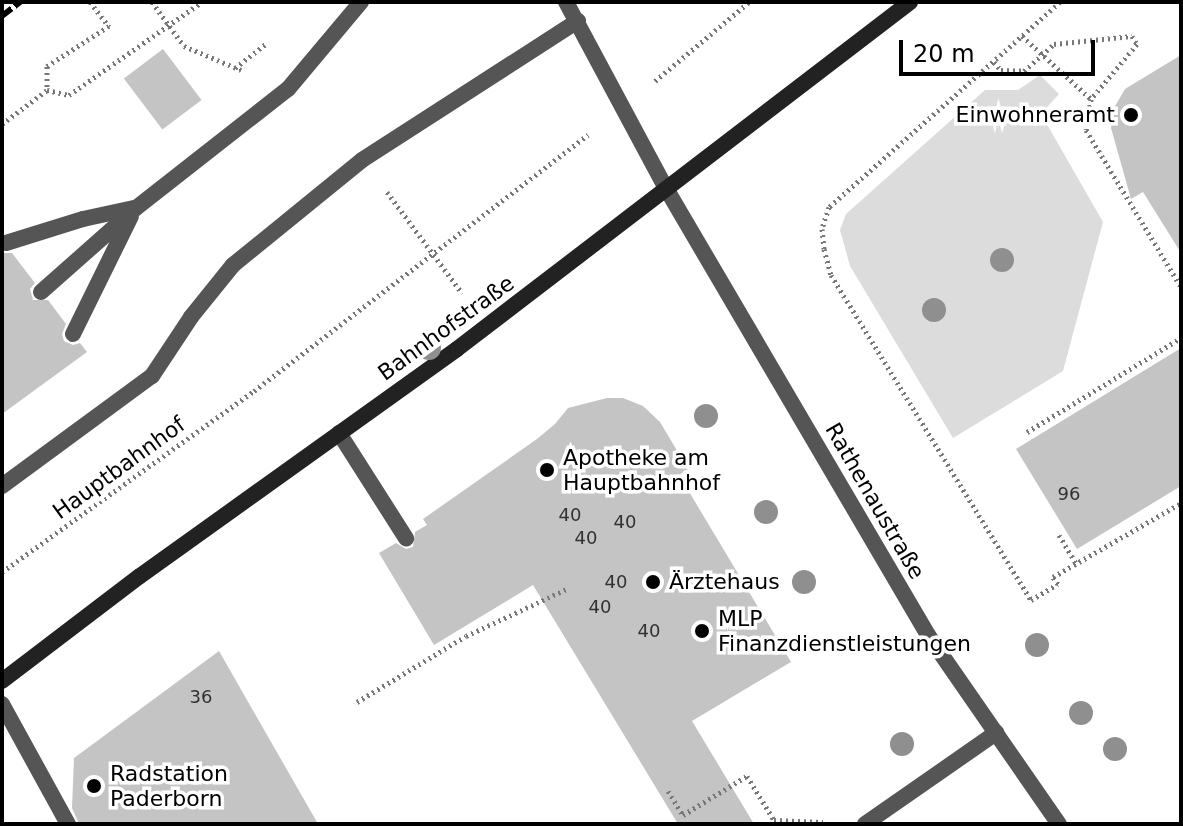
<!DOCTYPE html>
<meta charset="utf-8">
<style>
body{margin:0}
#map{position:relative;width:1183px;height:826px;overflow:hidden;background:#fff;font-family:"DejaVu Sans",sans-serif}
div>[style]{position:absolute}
.green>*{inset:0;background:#dcdcdc}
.building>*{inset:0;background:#c4c4c4;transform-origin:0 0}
.path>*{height:5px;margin-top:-2.5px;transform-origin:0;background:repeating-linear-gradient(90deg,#777 0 2px,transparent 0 6px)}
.service>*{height:16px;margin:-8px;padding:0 8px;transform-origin:8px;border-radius:8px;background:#555}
.tertiary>*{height:16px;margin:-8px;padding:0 8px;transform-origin:8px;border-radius:8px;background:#555}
.secondary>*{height:16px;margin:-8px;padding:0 8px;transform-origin:8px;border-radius:8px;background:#222}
.rail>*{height:6px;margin-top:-3px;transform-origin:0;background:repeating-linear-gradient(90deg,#000 0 12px,transparent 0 16px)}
.trees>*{width:24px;height:24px;margin:-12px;border-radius:50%;background:#8f8f8f}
.dots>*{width:22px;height:22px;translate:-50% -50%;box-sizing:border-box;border:4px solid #fff;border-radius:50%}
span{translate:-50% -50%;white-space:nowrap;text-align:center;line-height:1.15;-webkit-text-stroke:7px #fff;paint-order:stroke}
.number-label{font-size:18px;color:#313131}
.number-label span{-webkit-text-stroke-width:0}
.poi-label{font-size:22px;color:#000}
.right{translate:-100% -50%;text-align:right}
.left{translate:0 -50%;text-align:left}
.street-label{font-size:22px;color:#000}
.frame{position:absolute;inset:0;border:4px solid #000;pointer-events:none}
.scale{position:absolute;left:899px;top:40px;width:196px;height:36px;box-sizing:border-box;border:4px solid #000;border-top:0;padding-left:10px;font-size:24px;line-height:28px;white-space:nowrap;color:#000;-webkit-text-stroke:6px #fff;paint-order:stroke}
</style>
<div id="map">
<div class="green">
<div style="clip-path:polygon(1040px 75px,1059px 94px,1041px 114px,1103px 222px,1063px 371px,953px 438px,850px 266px,840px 230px,846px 214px,985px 90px,1018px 90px)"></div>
</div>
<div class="building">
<div style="left:163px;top:49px;width:64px;height:49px;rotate:53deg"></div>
<div style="clip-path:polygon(1181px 55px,1181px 253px,1143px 192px,1131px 199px,1111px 128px,1114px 108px,1125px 89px)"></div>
<div style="clip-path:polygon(2px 253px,12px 253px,35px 283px,30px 289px,33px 300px,48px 300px,66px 324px,62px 334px,64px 341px,73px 345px,80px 343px,87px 352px,2px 414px)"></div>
<div style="clip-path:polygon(1181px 348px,1181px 486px,1077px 549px,1016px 449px)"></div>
<div style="clip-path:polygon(607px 398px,623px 398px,643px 406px,660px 422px,688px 469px,679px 475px,791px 662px,692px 721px,754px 824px,678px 824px,533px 585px,434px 645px,379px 553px,396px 543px,406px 549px,413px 547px,415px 532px,427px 525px,423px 519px,537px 439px,555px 424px,568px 408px)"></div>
<div style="clip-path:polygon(219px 651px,318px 824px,79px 824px,72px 808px,74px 758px)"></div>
</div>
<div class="path">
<div style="left:90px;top:2px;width:31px;rotate:52deg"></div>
<div style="left:109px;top:26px;width:74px;rotate:147.2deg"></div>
<div style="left:47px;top:66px;width:24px;rotate:90deg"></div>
<div style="left:47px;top:90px;width:23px;rotate:13deg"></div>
<div style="left:69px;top:95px;width:162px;rotate:-35deg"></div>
<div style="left:152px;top:2px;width:54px;rotate:54deg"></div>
<div style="left:184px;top:46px;width:62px;rotate:22.8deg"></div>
<div style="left:1060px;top:2px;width:309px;rotate:138.4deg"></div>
<div style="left:829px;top:207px;width:23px;rotate:108deg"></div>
<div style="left:822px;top:229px;width:20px;rotate:84deg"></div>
<div style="left:824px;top:249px;width:27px;rotate:75deg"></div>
<div style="left:831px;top:275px;width:382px;rotate:58.4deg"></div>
<div style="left:1031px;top:600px;width:31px;rotate:-31deg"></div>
<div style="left:1058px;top:584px;width:9px;rotate:-126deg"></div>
<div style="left:1053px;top:577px;width:148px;rotate:-30deg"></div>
<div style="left:1022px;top:36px;width:93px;rotate:42.4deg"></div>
<div style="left:994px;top:62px;width:11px;rotate:49deg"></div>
<div style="left:1001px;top:70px;width:23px;rotate:2deg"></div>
<div style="left:1024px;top:71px;width:40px;rotate:-42deg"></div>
<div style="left:1054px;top:44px;width:78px;rotate:-5.9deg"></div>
<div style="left:1132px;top:36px;width:9px;rotate:58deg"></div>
<div style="left:1137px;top:44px;width:72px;rotate:129.9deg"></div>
<div style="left:1091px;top:99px;width:31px;rotate:99deg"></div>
<div style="left:1086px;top:130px;width:184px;rotate:58.8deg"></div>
<div style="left:235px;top:68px;width:39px;rotate:-38deg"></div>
<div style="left:655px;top:81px;width:123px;rotate:-40deg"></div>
<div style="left:2px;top:124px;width:56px;rotate:-37.1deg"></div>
<div style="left:387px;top:192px;width:126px;rotate:53.4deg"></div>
<div style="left:1027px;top:432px;width:180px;rotate:-31.4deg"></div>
<div style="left:1059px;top:535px;width:33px;rotate:59deg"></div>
<div style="left:2px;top:572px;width:310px;rotate:-35.7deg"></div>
<div style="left:254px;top:391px;width:421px;rotate:-37.5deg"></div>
<div style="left:357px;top:702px;width:127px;rotate:-31.2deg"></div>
<div style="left:466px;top:636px;width:111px;rotate:-25deg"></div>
<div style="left:668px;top:791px;width:28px;rotate:58deg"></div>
<div style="left:683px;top:815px;width:75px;rotate:-31.4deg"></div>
<div style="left:747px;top:776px;width:52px;rotate:58.5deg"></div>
<div style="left:774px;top:820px;width:49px;rotate:2.3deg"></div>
</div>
<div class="service">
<div style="left:566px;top:2px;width:213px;rotate:61.8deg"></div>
<div style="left:6px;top:243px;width:81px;rotate:-17.3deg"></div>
<div style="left:83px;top:219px;width:52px;rotate:-12.2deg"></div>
<div style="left:41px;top:292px;width:127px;rotate:-41.5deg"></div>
<div style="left:136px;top:208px;width:193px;rotate:-38.1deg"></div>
<div style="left:288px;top:89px;width:114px;rotate:-50deg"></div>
<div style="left:73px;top:334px;width:131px;rotate:-63.8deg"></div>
<div style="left:339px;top:433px;width:125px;rotate:57.5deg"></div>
<div style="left:2px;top:486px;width:186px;rotate:-36.3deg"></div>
<div style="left:152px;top:376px;width:71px;rotate:-56.5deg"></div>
<div style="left:191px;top:317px;width:67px;rotate:-51.1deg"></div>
<div style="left:233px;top:265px;width:166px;rotate:-39.1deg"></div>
<div style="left:362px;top:160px;width:257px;rotate:-32.8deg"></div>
<div style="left:2px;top:704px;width:137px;rotate:61.2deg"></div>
<div style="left:865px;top:824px;width:160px;rotate:-34.8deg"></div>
</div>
<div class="tertiary">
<div style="left:667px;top:190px;width:516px;rotate:59.61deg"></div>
<div style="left:928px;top:635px;width:230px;rotate:55.3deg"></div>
</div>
<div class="secondary">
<div style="left:2px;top:681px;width:173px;rotate:-37.3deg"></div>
<div style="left:140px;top:576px;width:390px;rotate:-35.6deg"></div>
<div style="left:457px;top:349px;width:571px;rotate:-37.45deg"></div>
</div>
<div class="rail">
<div style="left:2px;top:16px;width:23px;rotate:-38deg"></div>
</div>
<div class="trees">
<div style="left:1002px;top:260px"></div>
<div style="left:934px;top:310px"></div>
<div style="left:429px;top:348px"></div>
<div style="left:706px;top:416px"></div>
<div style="left:766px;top:512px"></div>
<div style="left:804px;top:582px"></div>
<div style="left:1037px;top:645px"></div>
<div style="left:1081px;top:713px"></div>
<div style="left:902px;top:744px"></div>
<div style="left:1115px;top:749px"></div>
</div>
<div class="dots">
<div style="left:1131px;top:115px;background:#000"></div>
<div style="left:547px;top:470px;background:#000"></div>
<div style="left:653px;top:582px;background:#000"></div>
<div style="left:702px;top:631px;background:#000"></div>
<div style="left:94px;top:786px;background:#000"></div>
</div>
<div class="number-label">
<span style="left:1069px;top:494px">96</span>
<span style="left:570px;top:515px">40</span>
<span style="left:625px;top:522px">40</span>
<span style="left:586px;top:538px">40</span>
<span style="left:616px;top:582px">40</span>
<span style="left:600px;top:607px">40</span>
<span style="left:649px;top:631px">40</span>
<span style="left:201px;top:697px">36</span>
</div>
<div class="poi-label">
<span class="right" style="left:1115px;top:115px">Einwohneramt</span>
<span class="left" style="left:563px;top:470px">Apotheke am<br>Hauptbahnhof</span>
<span class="left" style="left:669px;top:582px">Ärztehaus</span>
<span class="left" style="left:718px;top:631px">MLP<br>Finanzdienstleistungen</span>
<span class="left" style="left:110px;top:786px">Radstation<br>Paderborn</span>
</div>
<div class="street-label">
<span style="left:446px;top:328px;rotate:-36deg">Bahnhofstraße</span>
<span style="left:119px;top:468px;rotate:-36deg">Hauptbahnhof</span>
<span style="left:875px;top:501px;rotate:60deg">Rathenaustraße</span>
</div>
<div class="frame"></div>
<div class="scale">20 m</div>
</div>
